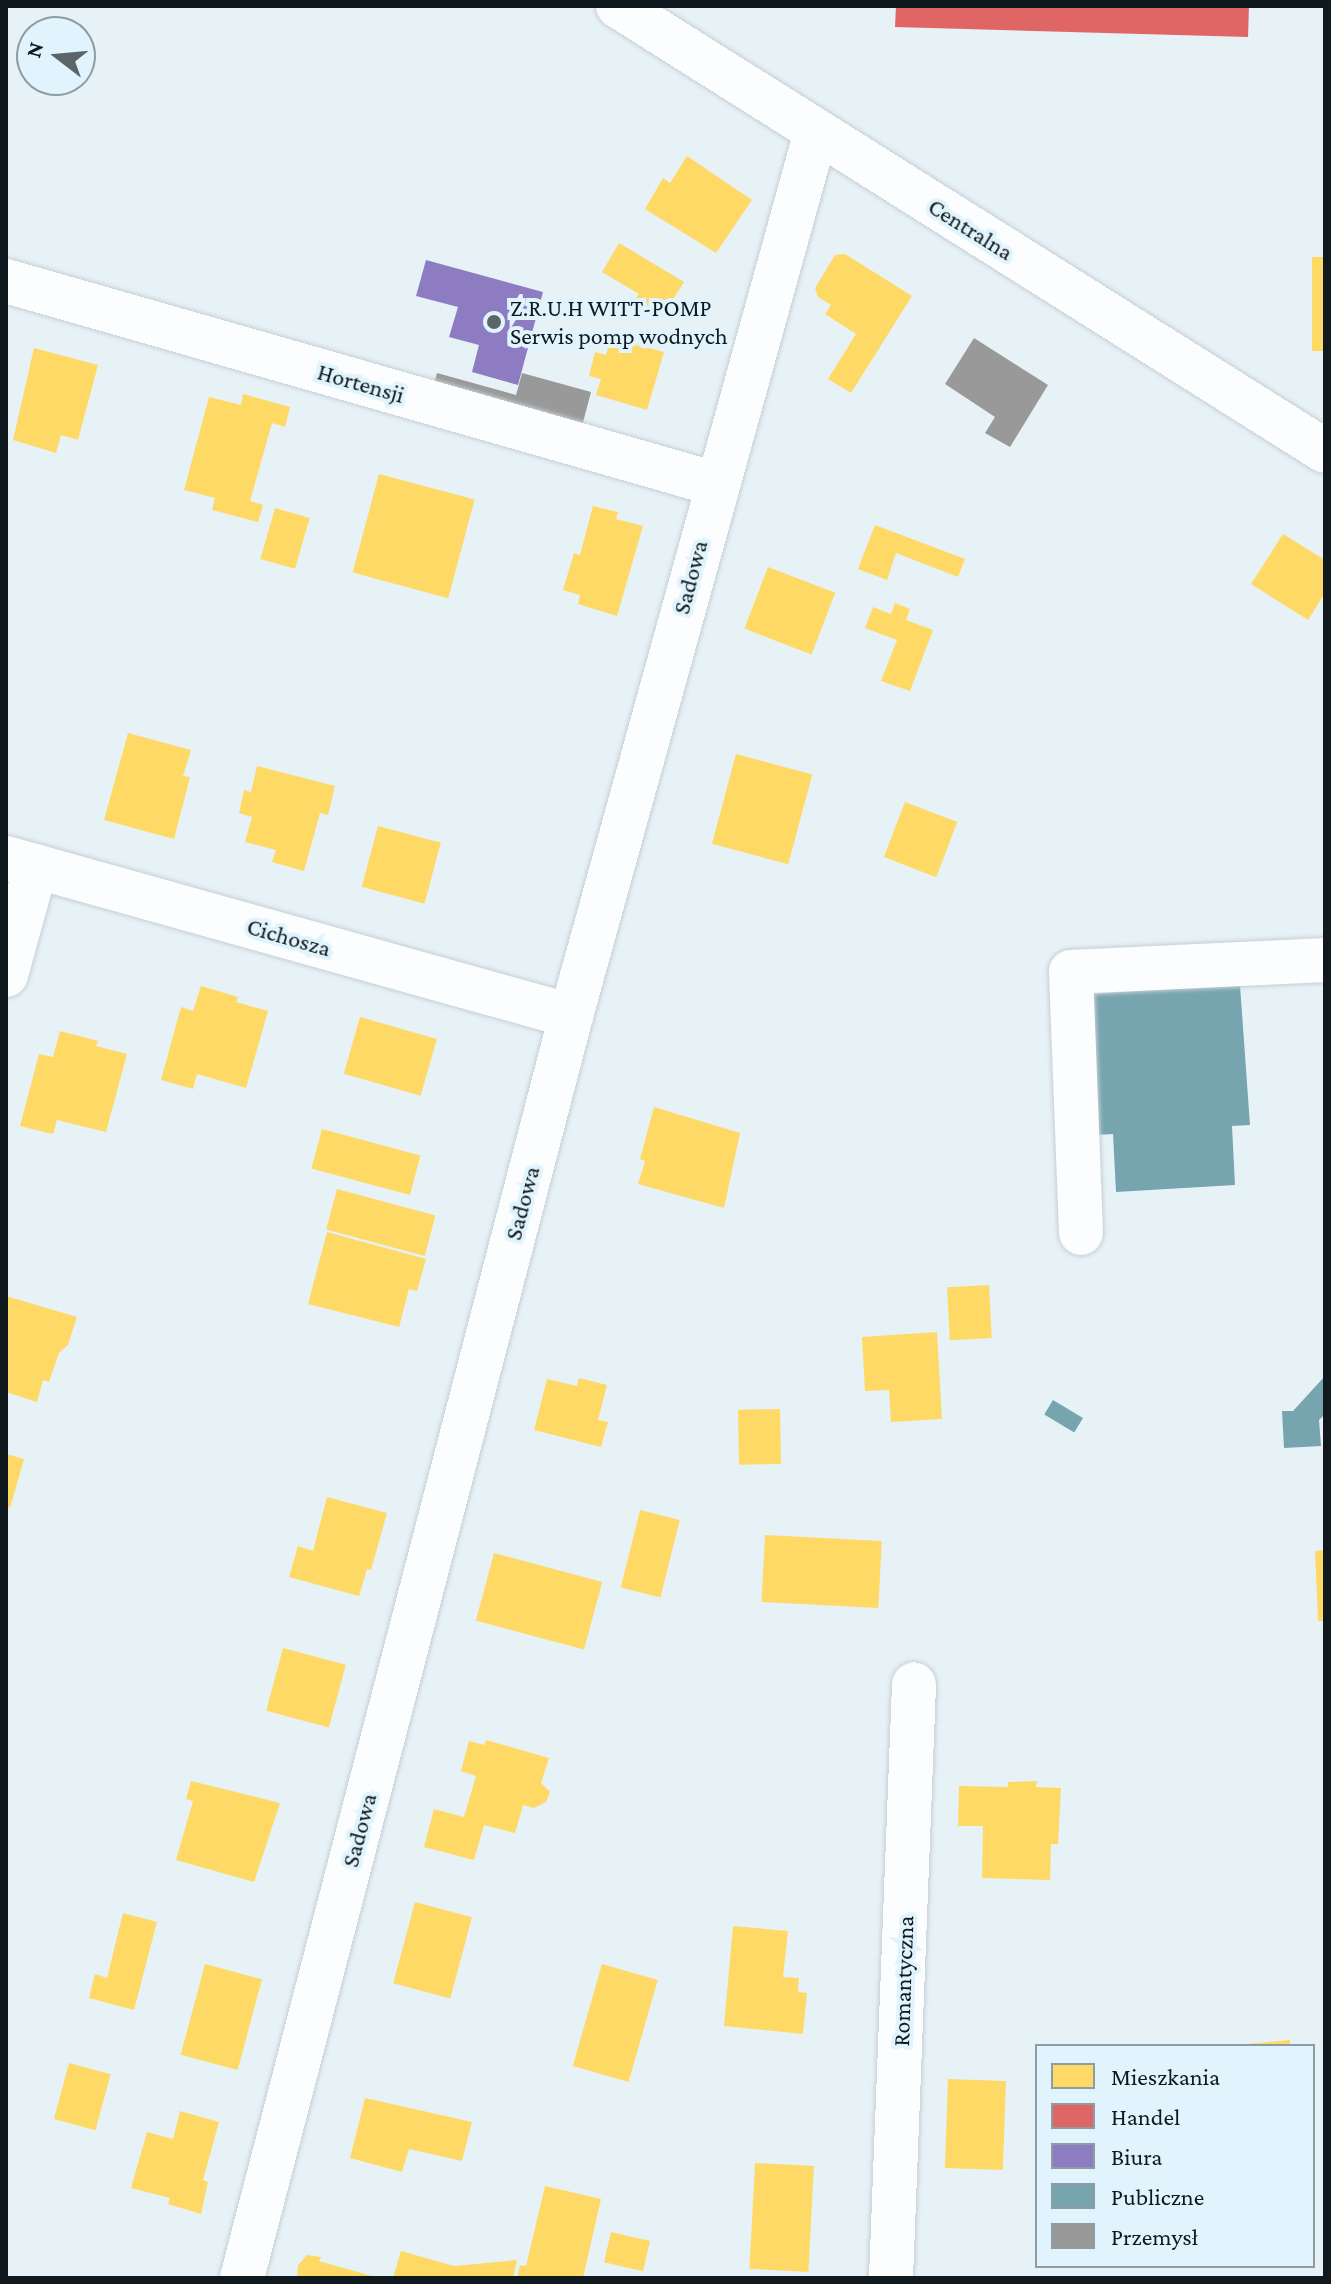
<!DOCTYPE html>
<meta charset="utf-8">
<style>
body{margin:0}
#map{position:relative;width:1331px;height:2284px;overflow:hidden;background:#e7f2f7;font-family:"Crimson Pro",serif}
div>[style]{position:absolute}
.homes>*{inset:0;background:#ffd966;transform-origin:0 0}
.shops>*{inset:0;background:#e06666}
.offices>*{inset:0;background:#8e7cc3}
.public>*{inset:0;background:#76a5af;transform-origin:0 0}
.industry>*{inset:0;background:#999}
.roads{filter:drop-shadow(0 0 2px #c6cfd4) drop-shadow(0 0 2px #c6cfd4)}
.minor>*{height:44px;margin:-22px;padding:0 22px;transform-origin:22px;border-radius:22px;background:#fbfdfe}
.dots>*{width:22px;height:22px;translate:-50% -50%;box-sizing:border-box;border:4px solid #e1f4fd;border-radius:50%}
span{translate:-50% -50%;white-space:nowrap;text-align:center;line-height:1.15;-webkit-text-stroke:8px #e1f4fd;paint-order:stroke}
.street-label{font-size:24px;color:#10191d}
.poi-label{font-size:24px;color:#10191d}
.left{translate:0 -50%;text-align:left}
.frame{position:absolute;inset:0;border:8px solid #10191d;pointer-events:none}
.legend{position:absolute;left:1035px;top:2044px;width:280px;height:224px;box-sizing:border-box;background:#e1f4fd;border:2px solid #8d9ca3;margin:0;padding:10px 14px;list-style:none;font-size:24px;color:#10191d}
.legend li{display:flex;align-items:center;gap:16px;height:40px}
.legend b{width:40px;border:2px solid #8d9ca3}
.north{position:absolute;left:16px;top:16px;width:80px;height:80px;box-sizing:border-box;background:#e1f4fd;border:2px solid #8d9ca3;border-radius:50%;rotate:286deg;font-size:22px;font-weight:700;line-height:32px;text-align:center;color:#10191d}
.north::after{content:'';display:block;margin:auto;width:28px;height:36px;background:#5b6569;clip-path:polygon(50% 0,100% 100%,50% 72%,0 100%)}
</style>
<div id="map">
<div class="homes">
<div style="clip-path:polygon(687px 156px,752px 200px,716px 253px,645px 209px,663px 178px,670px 183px)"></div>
<div style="clip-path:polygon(619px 243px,684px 282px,662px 317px,634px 300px,639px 294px,602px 272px)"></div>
<div style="clip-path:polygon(845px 254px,912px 296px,851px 393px,828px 379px,856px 334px,825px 314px,831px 305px,818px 297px,815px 288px,835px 255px)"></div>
<div style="left:1312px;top:257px;width:13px;height:94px"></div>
<div style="clip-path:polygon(611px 338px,664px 352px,647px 410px,596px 395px,601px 379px,589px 376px,595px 352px,606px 355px)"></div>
<div style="clip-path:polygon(34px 348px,98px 365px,78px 440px,61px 435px,56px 453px,13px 440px)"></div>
<div style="clip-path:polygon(243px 394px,290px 407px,285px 427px,272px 423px,250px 501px,263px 505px,258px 522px,212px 510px,215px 498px,184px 490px,209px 397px,241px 405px)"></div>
<div style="left:379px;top:474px;width:99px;height:102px;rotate:15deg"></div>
<div style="clip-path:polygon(593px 506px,618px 512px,616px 519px,643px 526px,617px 616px,578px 604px,580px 595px,563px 590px,574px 553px,580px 555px)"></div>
<div style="left:275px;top:508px;width:36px;height:53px;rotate:16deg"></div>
<div style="clip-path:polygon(875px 525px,965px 559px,958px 577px,896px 553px,887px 580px,858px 569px)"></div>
<div style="clip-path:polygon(1283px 534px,1325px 560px,1325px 593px,1308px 620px,1251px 584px)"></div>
<div style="left:768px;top:567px;width:72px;height:66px;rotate:21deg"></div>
<div style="clip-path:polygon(895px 603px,910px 609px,906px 620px,933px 630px,910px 691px,881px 681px,897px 640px,865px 628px,873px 607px,891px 614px)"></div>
<div style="clip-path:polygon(128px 733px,191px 750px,183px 776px,190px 777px,174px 839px,104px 820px)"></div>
<div style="left:736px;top:754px;width:79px;height:93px;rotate:15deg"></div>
<div style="clip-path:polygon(257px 766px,335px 786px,328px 815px,320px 813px,304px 871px,272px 862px,276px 850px,245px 842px,252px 817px,239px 813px,244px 790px,251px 792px)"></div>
<div style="left:905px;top:802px;width:56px;height:59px;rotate:21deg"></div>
<div style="left:378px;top:826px;width:65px;height:63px;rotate:15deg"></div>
<div style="clip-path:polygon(201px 986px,238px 997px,236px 1002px,268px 1011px,246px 1088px,197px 1074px,193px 1089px,161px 1080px,181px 1007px,193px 1011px)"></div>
<div style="left:360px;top:1017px;width:80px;height:59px;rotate:16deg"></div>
<div style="clip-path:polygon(60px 1031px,98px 1041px,96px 1046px,127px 1054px,106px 1132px,57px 1120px,53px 1134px,20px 1126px,39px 1054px,53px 1057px)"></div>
<div style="clip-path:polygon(654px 1107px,740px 1133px,724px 1208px,638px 1184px,645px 1161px,640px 1159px)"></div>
<div style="left:322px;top:1129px;width:102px;height:41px;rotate:15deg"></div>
<div style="left:337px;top:1189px;width:102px;height:42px;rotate:15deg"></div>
<div style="clip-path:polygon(327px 1232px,426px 1259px,417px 1291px,409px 1289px,399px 1327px,308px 1304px)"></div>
<div style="left:989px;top:1285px;width:53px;height:42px;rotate:87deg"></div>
<div style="clip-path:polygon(6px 1296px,77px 1317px,68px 1345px,59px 1353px,49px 1382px,43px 1380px,37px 1402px,6px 1392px)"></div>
<div style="clip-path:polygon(937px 1332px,942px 1419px,891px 1422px,889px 1390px,865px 1391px,862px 1337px)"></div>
<div style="clip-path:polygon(579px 1378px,607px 1385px,598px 1420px,608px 1422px,601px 1447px,534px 1430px,547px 1379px,577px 1386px)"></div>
<div style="left:780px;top:1409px;width:55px;height:42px;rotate:89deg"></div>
<div style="clip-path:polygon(6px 1454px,24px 1459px,10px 1508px,6px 1506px)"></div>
<div style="clip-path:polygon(327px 1497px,387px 1513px,371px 1570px,367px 1569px,359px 1596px,289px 1577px,298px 1546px,313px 1551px)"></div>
<div style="left:640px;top:1510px;width:41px;height:80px;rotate:14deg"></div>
<div style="left:765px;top:1535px;width:117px;height:67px;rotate:3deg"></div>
<div style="clip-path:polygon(1325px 1550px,1325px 1621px,1318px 1621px,1315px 1551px)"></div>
<div style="left:494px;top:1553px;width:112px;height:70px;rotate:15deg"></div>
<div style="left:283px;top:1648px;width:65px;height:65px;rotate:15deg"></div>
<div style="clip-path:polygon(486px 1740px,549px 1758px,541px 1783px,550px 1792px,546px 1802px,534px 1808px,523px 1805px,515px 1833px,484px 1825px,474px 1860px,424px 1847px,434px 1809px,464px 1817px,476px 1776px,461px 1771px,469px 1741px,484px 1745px)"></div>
<div style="clip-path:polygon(191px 1781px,280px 1803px,254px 1882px,176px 1860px,193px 1801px,186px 1799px)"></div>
<div style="clip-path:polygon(1037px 1781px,1036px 1787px,1061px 1788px,1058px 1844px,1051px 1844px,1050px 1880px,982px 1878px,983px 1826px,958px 1826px,959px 1786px,1008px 1787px,1008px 1782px)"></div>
<div style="left:415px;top:1902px;width:59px;height:84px;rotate:15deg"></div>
<div style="clip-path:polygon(123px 1913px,157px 1922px,134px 2010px,89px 1998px,95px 1974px,107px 1978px)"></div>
<div style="clip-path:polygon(733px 1926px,788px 1931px,783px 1977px,799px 1978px,798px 1992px,807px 1993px,803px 2034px,724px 2026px)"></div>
<div style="left:205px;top:1964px;width:59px;height:94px;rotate:15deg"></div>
<div style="left:602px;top:1964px;width:58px;height:106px;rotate:16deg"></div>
<div style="clip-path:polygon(1290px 2040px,1290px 2046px,1247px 2046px,1247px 2044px)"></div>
<div style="left:69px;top:2063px;width:43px;height:58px;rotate:15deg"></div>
<div style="left:948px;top:2079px;width:58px;height:89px;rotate:2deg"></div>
<div style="clip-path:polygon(365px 2098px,472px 2122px,462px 2161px,409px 2149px,402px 2172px,350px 2158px)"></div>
<div style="clip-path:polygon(180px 2111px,219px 2122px,203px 2180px,208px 2182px,201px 2214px,168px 2204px,170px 2198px,131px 2188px,147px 2132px,173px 2139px)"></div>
<div style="left:755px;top:2163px;width:59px;height:106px;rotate:3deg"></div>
<div style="clip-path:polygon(545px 2186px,601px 2199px,583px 2278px,517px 2278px,520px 2265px,526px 2266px)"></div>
<div style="left:611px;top:2232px;width:40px;height:31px;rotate:13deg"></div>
<div style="clip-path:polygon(401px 2251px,454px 2266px,517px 2260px,513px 2278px,393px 2278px)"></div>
<div style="clip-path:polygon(307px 2255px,321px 2257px,319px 2261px,379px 2278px,297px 2278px,298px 2265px)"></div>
</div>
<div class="shops">
<div style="clip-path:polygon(896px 6px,1249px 6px,1248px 37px,895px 27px)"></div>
</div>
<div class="offices">
<div style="clip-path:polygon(426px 260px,543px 292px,518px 385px,472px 372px,479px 345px,449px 337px,458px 307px,416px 296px)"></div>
</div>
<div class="public">
<div style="clip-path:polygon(1240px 985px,1250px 1125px,1232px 1126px,1235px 1185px,1116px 1192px,1113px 1134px,1095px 1135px,1088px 994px)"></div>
<div style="clip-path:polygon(1325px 1376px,1325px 1414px,1319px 1420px,1321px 1446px,1284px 1448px,1282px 1411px,1293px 1411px)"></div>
<div style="left:1053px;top:1400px;width:35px;height:17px;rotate:31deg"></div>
</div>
<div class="industry">
<div style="clip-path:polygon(974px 338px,1048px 385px,1010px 447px,985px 433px,995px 417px,945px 384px)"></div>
<div style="clip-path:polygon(437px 373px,516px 395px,522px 373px,591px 392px,581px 430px,433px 388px)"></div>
</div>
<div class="roads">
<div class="minor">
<div style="left:618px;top:6px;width:835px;rotate:32.19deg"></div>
<div style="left:6px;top:281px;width:738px;rotate:15.96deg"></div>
<div style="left:6px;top:858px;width:587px;rotate:15.62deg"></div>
<div style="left:6px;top:975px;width:113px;rotate:-74.6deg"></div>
<div style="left:1081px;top:1233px;width:261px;rotate:-92.2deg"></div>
<div style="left:1071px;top:972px;width:254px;rotate:-2.7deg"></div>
<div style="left:242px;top:2278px;width:1304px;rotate:-75.39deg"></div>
<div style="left:571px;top:1016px;width:917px;rotate:-74.51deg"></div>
<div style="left:891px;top:2278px;width:594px;rotate:-87.78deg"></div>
</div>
</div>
<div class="dots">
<div style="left:494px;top:322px;background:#5b6569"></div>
</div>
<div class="street-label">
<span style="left:971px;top:229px;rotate:32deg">Centralna</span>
<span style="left:361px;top:383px;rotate:16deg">Hortensji</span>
<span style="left:690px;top:577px;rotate:-75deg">Sadowa</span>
<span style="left:289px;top:937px;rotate:16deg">Cichosza</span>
<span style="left:522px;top:1203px;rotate:-75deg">Sadowa</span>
<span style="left:359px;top:1830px;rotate:-75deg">Sadowa</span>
<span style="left:903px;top:1981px;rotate:-88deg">Romantyczna</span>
</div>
<div class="poi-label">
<span class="left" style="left:510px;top:322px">Z.R.U.H WITT-POMP<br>Serwis pomp wodnych</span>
</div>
<div class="frame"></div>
<ul class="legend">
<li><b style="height:22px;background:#ffd966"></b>Mieszkania</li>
<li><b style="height:22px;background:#e06666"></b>Handel</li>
<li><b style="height:22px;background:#8e7cc3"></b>Biura</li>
<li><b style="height:22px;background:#76a5af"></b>Publiczne</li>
<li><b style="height:22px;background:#999"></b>Przemysł</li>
</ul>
<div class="north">N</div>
</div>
